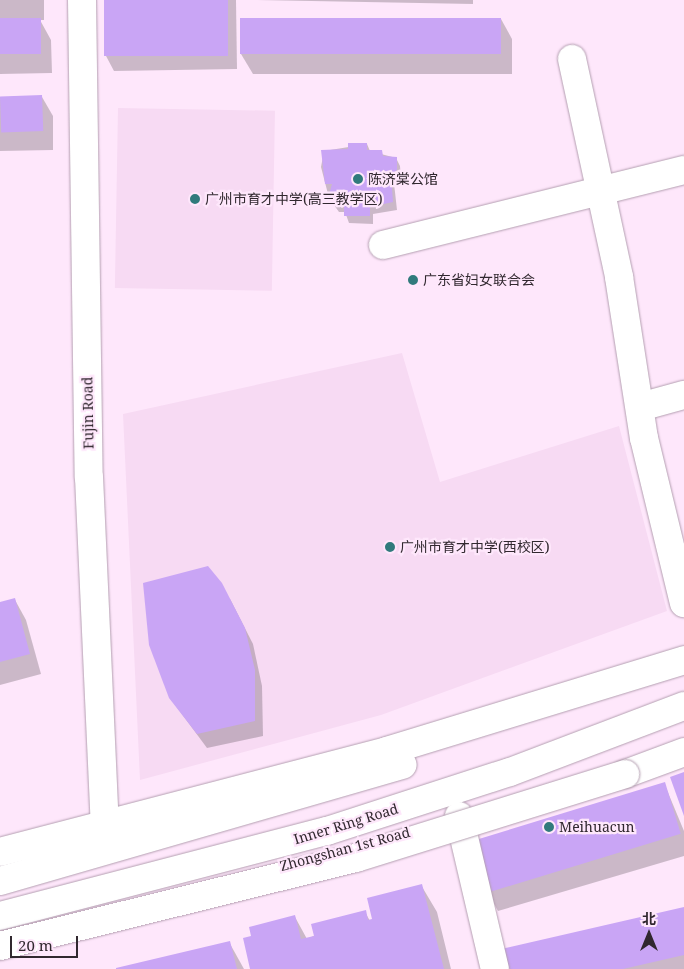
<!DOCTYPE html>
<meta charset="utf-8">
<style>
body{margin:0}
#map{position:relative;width:684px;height:969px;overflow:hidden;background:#fee7fb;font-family:"Noto Serif","Noto Sans SC",serif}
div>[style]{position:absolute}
.built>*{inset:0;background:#f7daf3;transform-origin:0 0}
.shadow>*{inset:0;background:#0003}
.building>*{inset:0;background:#c9a5f5;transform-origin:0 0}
.roads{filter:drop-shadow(0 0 1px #b49fb1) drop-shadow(0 0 1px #b49fb1)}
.minor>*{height:28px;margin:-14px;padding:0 14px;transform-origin:14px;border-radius:14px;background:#fff}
.major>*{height:28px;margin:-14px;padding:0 14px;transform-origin:14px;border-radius:14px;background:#fff}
.highway>*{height:28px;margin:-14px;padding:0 14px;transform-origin:14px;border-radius:14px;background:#fff}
.bridges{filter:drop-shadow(0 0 1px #b49fb1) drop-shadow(0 0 1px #b49fb1)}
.highway-bridge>*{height:28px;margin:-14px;padding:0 14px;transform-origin:14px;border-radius:14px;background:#fff}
.dots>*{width:14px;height:14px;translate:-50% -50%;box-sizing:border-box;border:2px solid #fee7fb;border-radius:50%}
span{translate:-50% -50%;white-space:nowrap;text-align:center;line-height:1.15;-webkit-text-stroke:4.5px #fee7fb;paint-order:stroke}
.poi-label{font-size:14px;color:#31282f}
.left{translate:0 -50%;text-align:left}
.street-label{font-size:14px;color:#31282f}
.north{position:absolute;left:624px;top:909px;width:50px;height:50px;-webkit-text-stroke:4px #fee7fb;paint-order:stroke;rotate:0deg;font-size:14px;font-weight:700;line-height:20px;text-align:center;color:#31282f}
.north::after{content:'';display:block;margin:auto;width:18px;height:22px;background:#31282f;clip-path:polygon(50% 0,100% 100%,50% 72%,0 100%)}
.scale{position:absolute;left:10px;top:936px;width:68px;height:22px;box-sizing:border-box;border:2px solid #31282f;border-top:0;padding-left:6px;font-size:15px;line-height:18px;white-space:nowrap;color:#31282f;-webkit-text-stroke:4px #fee7fb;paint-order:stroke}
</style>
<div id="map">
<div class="built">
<div style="left:118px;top:108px;width:157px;height:180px;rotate:1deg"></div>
<div style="clip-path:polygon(402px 353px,440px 482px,619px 426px,667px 611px,381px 715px,140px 780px,123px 414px)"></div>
</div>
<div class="shadow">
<div style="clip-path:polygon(0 0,44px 0,44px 20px,40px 20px,51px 40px,52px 73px,0 74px)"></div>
<div style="clip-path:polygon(105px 0,236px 0,237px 69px,114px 71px,106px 56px)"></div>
<div style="clip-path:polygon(257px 0,473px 0,473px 4px)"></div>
<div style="clip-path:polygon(501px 19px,512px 39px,512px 74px,253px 74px,241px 54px)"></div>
<div style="clip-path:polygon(0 97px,42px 97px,53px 116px,53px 150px,0 151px)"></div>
<div style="clip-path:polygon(367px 144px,370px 151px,396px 158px,400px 166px,401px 178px,394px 183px,397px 210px,373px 214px,373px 224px,349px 223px,345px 212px,339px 212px,329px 198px,321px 167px,324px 151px)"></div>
<div style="clip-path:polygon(230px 599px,253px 644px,262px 686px,263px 736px,207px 748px,170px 698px)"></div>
<div style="clip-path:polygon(15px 600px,26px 620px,41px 674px,0 685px,0 604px)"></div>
<div style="clip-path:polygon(664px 783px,684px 831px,684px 856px,498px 911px,487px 891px)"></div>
<div style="clip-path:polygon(421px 885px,437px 912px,451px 969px,252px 969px,295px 917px,307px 939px,365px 912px,370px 921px)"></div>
<div style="clip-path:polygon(684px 908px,684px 969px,503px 969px)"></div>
<div style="clip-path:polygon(229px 942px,244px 969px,118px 969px)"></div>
</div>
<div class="building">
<div style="left:104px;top:0;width:124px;height:56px"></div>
<div style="left:41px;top:18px;width:36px;height:41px;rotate:90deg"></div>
<div style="left:240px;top:18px;width:261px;height:36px"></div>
<div style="left:42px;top:95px;width:36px;height:42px;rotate:88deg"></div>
<div style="clip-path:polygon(348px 143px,367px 143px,367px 150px,382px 150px,383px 156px,397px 157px,397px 170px,391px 175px,393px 202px,370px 207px,370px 216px,344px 216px,344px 204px,333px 205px,328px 198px,332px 184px,325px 184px,321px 150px,348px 149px)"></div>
<div style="clip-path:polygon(208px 566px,222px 583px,245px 628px,255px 670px,255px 721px,197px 734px,169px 698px,149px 645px,143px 583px)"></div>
<div style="clip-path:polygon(15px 598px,30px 654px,0 662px,0 602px)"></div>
<div style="clip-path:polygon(684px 772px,684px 816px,670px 777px)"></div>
<div style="left:665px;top:782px;width:54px;height:204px;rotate:73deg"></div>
<div style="clip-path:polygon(422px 884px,444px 969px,250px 969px,243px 938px,251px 936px,249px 927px,295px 915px,301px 939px,314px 936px,311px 924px,366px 910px,368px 920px,372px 919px,367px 898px)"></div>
<div style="clip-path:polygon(684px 907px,684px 955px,623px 969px,501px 969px,497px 950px)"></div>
<div style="clip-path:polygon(230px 941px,237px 969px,116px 969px,116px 968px)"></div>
</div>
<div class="roads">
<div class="minor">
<div style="left:82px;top:0;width:477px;rotate:89.2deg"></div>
<div style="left:89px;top:477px;width:349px;rotate:87.4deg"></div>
<div style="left:572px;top:59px;width:223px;rotate:77.8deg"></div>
<div style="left:619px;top:277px;width:163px;rotate:81.2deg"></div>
<div style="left:644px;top:438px;width:170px;rotate:76.4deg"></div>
<div style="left:383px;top:245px;width:310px;rotate:-14deg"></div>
<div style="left:640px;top:407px;width:46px;rotate:-15.3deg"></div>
<div style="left:459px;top:816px;width:157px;rotate:76.8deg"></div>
</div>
<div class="major">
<div style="left:0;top:852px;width:400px;rotate:-14.6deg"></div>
<div style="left:387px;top:751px;width:311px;rotate:-17deg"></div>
<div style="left:0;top:881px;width:419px;rotate:-16.1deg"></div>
</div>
<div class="highway">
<div style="left:625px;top:774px;width:63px;rotate:-20.4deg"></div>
<div style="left:0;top:916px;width:338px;rotate:-14.6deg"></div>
<div style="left:327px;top:831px;width:192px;rotate:-17.9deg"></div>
<div style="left:510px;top:772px;width:186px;rotate:-20.8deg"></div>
</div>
</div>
<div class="bridges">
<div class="highway-bridge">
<div style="left:0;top:946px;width:367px;rotate:-13.9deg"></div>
<div style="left:356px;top:858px;width:282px;rotate:-17.3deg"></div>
</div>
</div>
<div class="dots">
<div style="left:358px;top:179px;background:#307a7c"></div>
<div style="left:195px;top:199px;background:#307a7c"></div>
<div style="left:413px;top:280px;background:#307a7c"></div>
<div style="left:390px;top:547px;background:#307a7c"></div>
<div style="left:549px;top:827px;background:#307a7c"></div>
</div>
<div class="poi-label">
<span class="left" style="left:368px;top:179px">陈济棠公馆</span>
<span class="left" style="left:205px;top:199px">广州市育才中学(高三教学区)</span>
<span class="left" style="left:423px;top:280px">广东省妇女联合会</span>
<span class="left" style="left:400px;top:547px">广州市育才中学(西校区)</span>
<span class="left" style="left:559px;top:827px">Meihuacun</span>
</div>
<div class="street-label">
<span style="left:88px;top:413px;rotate:-91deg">Fujin Road</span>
<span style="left:346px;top:824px;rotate:-17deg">Inner Ring Road</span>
<span style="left:345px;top:849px;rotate:-15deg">Zhongshan 1st Road</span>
</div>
<div class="north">北</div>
<div class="scale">20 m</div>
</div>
